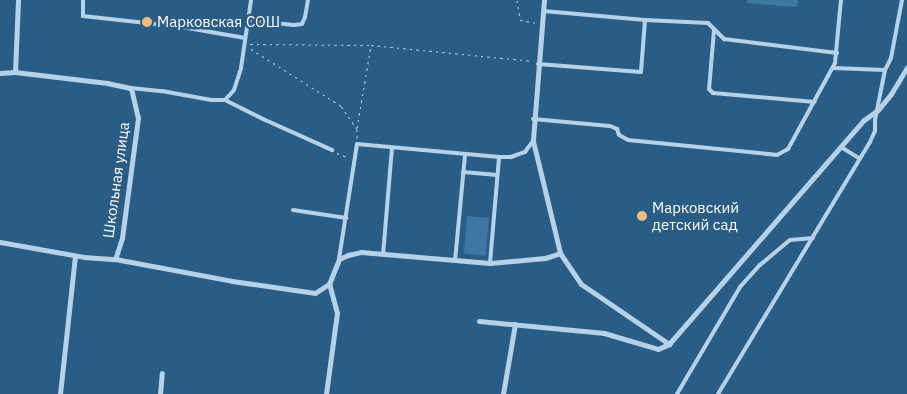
<!DOCTYPE html>
<meta charset="utf-8">
<style>
body{margin:0}
#map{position:relative;width:907px;height:394px;overflow:hidden;background:#2a5d86;font-family:"IBM Plex Sans",sans-serif}
div>[style]{position:absolute}
.green>*{inset:0;background:#3e77a2;transform-origin:0 0}
.path>*{height:1px;margin-top:-0.5px;transform-origin:0;background:repeating-linear-gradient(90deg,#b5d2e8 0 2.5px,transparent 0 6.5px)}
.lane>*{height:4px;margin:-2px;padding:0 2px;transform-origin:2px;border-radius:2px;background:#b5d2e8}
.street>*{height:5px;margin:-2.5px;padding:0 2.5px;transform-origin:2.5px;border-radius:2.5px;background:#b5d2e8}
.dots>*{width:14px;height:14px;translate:-50% -50%;box-sizing:border-box;border:2px solid #2a5d86;border-radius:50%}
span{translate:-50% -50%;white-space:nowrap;text-align:center;line-height:1.15;-webkit-text-stroke:5px #2a5d86;paint-order:stroke}
.poi-label{font-size:15px;color:#fff}
.left{translate:0 -50%;text-align:left}
.street-label{font-size:15px;color:#fff}
</style>
<div id="map">
<div class="green">
<div style="clip-path:polygon(747px 0,798px 0,797px 7px,747px 3px)"></div>
<div style="left:467px;top:216px;width:22px;height:38px;rotate:5deg"></div>
</div>
<div class="path">
<div style="left:517px;top:0;width:20px;rotate:81deg"></div>
<div style="left:520px;top:20px;width:15px;rotate:11deg"></div>
<div style="left:250px;top:44px;width:121px;rotate:0.5deg"></div>
<div style="left:371px;top:45px;width:163px;rotate:5.6deg"></div>
<div style="left:251px;top:49px;width:107px;rotate:32.3deg"></div>
<div style="left:341px;top:106px;width:28px;rotate:55deg"></div>
<div style="left:357px;top:129px;width:9px;rotate:90deg"></div>
<div style="left:357px;top:128px;width:84px;rotate:-80.4deg"></div>
<div style="left:337px;top:153px;width:13px;rotate:23deg"></div>
</div>
<div class="lane">
<div style="left:83px;top:0;width:16px;rotate:90deg"></div>
<div style="left:83px;top:16px;width:100px;rotate:6.3deg"></div>
<div style="left:182px;top:27px;width:64px;rotate:9.9deg"></div>
<div style="left:248px;top:20px;width:46px;rotate:6.2deg"></div>
<div style="left:294px;top:25px;width:8px;rotate:-7deg"></div>
<div style="left:302px;top:24px;width:8px;rotate:-67deg"></div>
<div style="left:305px;top:17px;width:17px;rotate:-80deg"></div>
<div style="left:645px;top:20px;width:63px;rotate:2.7deg"></div>
<div style="left:708px;top:23px;width:23px;rotate:45deg"></div>
<div style="left:724px;top:39px;width:114px;rotate:7.1deg"></div>
<div style="left:714px;top:30px;width:59px;rotate:94.8deg"></div>
<div style="left:709px;top:89px;width:6px;rotate:45deg"></div>
<div style="left:713px;top:93px;width:102px;rotate:5deg"></div>
<div style="left:538px;top:64px;width:103px;rotate:4.4deg"></div>
<div style="left:641px;top:72px;width:52px;rotate:-85.6deg"></div>
<div style="left:645px;top:20px;width:102px;rotate:-175deg"></div>
<div style="left:833px;top:68px;width:52px;rotate:2.2deg"></div>
<div style="left:885px;top:70px;width:13px;rotate:-63deg"></div>
<div style="left:891px;top:58px;width:59px;rotate:-79.3deg"></div>
<div style="left:131px;top:88px;width:31px;rotate:6deg"></div>
<div style="left:162px;top:91px;width:50px;rotate:10.4deg"></div>
<div style="left:211px;top:100px;width:14px"></div>
<div style="left:225px;top:100px;width:13px;rotate:-48deg"></div>
<div style="left:234px;top:90px;width:23px;rotate:-72deg"></div>
<div style="left:241px;top:68px;width:69px;rotate:-81.6deg"></div>
<div style="left:225px;top:100px;width:42px;rotate:26.6deg"></div>
<div style="left:263px;top:119px;width:76px;rotate:24.2deg"></div>
<div style="left:533px;top:119px;width:77px;rotate:5.2deg"></div>
<div style="left:610px;top:126px;width:8px;rotate:23deg"></div>
<div style="left:617px;top:129px;width:6px;rotate:72deg"></div>
<div style="left:619px;top:135px;width:10px;rotate:29deg"></div>
<div style="left:628px;top:140px;width:150px;rotate:5.7deg"></div>
<div style="left:777px;top:155px;width:13px;rotate:-29deg"></div>
<div style="left:788px;top:149px;width:98px;rotate:-61.3deg"></div>
<div style="left:835px;top:63px;width:63px;rotate:-84.6deg"></div>
<div style="left:841px;top:147px;width:22px;rotate:32deg"></div>
<div style="left:463px;top:172px;width:34px;rotate:5deg"></div>
<div style="left:293px;top:210px;width:54px;rotate:8.6deg"></div>
<div style="left:383px;top:255px;width:107px;rotate:-85.2deg"></div>
<div style="left:339px;top:259px;width:116px;rotate:-81.1deg"></div>
<div style="left:357px;top:144px;width:143px;rotate:5.2deg"></div>
<div style="left:499px;top:157px;width:12px"></div>
<div style="left:511px;top:157px;width:15px;rotate:-20deg"></div>
<div style="left:525px;top:152px;width:14px;rotate:-54deg"></div>
<div style="left:455px;top:261px;width:106px;rotate:-84.6deg"></div>
<div style="left:490px;top:263px;width:106px;rotate:-85.1deg"></div>
<div style="left:677px;top:394px;width:124px;rotate:-59.5deg"></div>
<div style="left:740px;top:287px;width:30px;rotate:-48deg"></div>
<div style="left:760px;top:265px;width:39px;rotate:-40deg"></div>
<div style="left:790px;top:240px;width:23px;rotate:-5deg"></div>
<div style="left:718px;top:394px;width:294px;rotate:-58.9deg"></div>
<div style="left:870px;top:142px;width:12px;rotate:-66deg"></div>
<div style="left:875px;top:131px;width:11px;rotate:-90deg"></div>
<div style="left:875px;top:120px;width:51px;rotate:-78.7deg"></div>
</div>
<div class="street">
<div style="left:544px;top:0;width:141px;rotate:94.5deg"></div>
<div style="left:533px;top:141px;width:115px;rotate:76.4deg"></div>
<div style="left:15px;top:72px;width:72px;rotate:-87.6deg"></div>
<div style="left:0;top:73px;width:15px;rotate:-4deg"></div>
<div style="left:15px;top:72px;width:93px;rotate:6.8deg"></div>
<div style="left:107px;top:83px;width:25px;rotate:12deg"></div>
<div style="left:131px;top:88px;width:31px;rotate:77deg"></div>
<div style="left:138px;top:118px;width:121px;rotate:97.6deg"></div>
<div style="left:122px;top:238px;width:22px;rotate:108deg"></div>
<div style="left:0;top:242px;width:85px;rotate:10.1deg"></div>
<div style="left:84px;top:257px;width:31px;rotate:4deg"></div>
<div style="left:115px;top:259px;width:119px;rotate:10.6deg"></div>
<div style="left:232px;top:281px;width:84px;rotate:8.2deg"></div>
<div style="left:315px;top:293px;width:17px;rotate:-33deg"></div>
<div style="left:329px;top:284px;width:27px;rotate:-68deg"></div>
<div style="left:339px;top:259px;width:10px;rotate:-24deg"></div>
<div style="left:348px;top:255px;width:13px;rotate:-13deg"></div>
<div style="left:361px;top:252px;width:129px;rotate:4.9deg"></div>
<div style="left:490px;top:263px;width:55px;rotate:-5.2deg"></div>
<div style="left:545px;top:258px;width:16px;rotate:-18deg"></div>
<div style="left:560px;top:253px;width:37px;rotate:56deg"></div>
<div style="left:581px;top:284px;width:107px;rotate:34.3deg"></div>
<div style="left:479px;top:321px;width:126px;rotate:5.5deg"></div>
<div style="left:604px;top:333px;width:56px;rotate:16.5deg"></div>
<div style="left:658px;top:349px;width:12px;rotate:-24deg"></div>
<div style="left:669px;top:344px;width:297px;rotate:-49deg"></div>
<div style="left:864px;top:120px;width:17px;rotate:-36deg"></div>
<div style="left:878px;top:110px;width:21px;rotate:-51deg"></div>
<div style="left:891px;top:94px;width:31px;rotate:-59deg"></div>
<div style="left:60px;top:394px;width:139px;rotate:-83.8deg"></div>
<div style="left:160px;top:394px;width:21px;rotate:-85deg"></div>
<div style="left:326px;top:394px;width:82px;rotate:-82.3deg"></div>
<div style="left:337px;top:313px;width:30px;rotate:-105deg"></div>
<div style="left:503px;top:394px;width:71px;rotate:-80.3deg"></div>
</div>
<div class="dots">
<div style="left:147px;top:22px;background:#eec07c"></div>
<div style="left:642px;top:216px;background:#eec07c"></div>
</div>
<div class="poi-label">
<span class="left" style="left:157px;top:22px">Марковская СОШ</span>
<span class="left" style="left:652px;top:216px">Марковский<br>детский сад</span>
</div>
<div class="street-label">
<span style="left:116px;top:180px;rotate:-82deg">Школьная улица</span>
</div>
</div>
